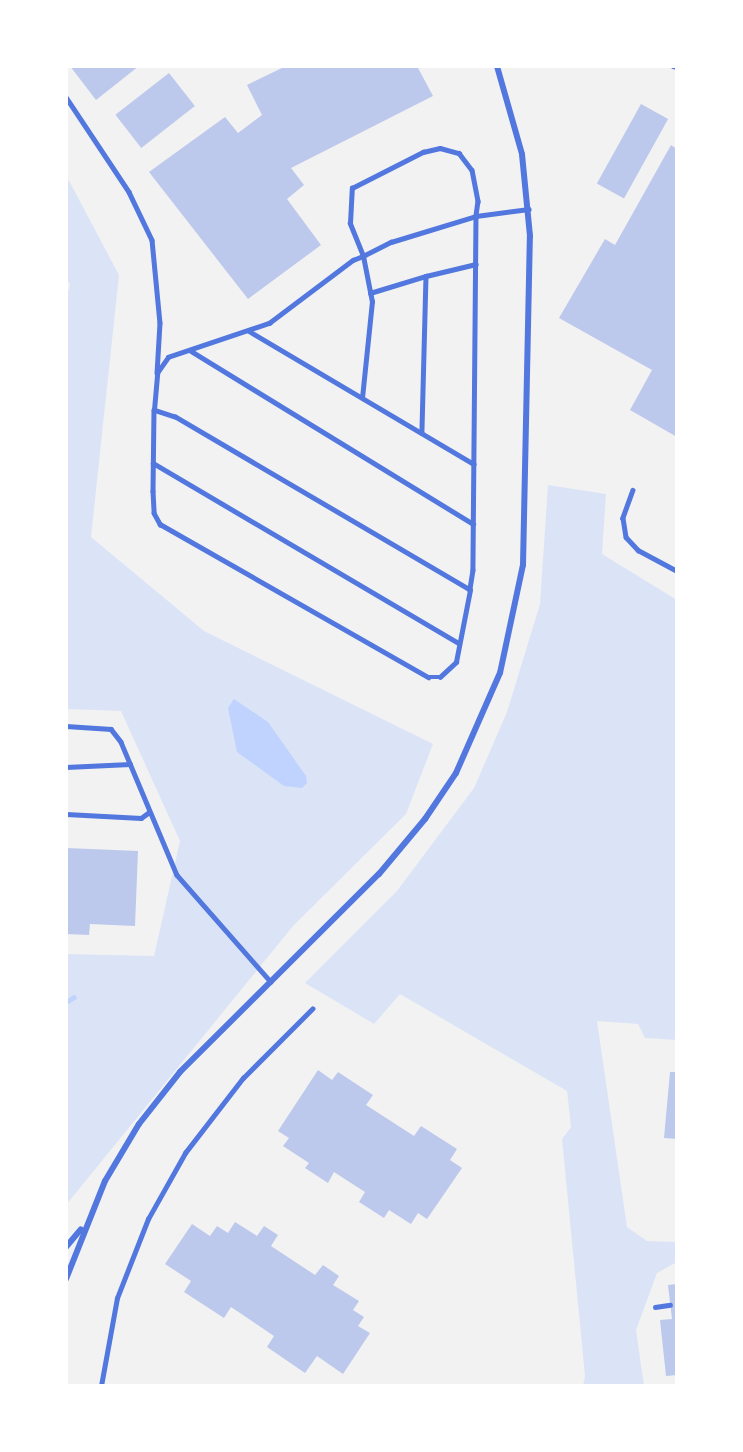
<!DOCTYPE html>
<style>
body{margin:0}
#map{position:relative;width:743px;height:1452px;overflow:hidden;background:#f2f2f2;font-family:Jost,sans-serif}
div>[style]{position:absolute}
.green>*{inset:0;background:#dbe4f7}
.water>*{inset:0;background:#bfd3fe}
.stream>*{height:5px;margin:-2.5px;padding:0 2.5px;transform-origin:2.5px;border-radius:2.5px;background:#bfd3fe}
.building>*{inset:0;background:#bdc9ec;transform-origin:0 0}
.service>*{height:4.5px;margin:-2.25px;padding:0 2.25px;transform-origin:2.25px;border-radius:2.25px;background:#5277de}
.minor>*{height:6px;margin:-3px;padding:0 3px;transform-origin:3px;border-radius:3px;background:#5277de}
span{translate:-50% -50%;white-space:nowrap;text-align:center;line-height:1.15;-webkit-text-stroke:4.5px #fff;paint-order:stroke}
.frame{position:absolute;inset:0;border:68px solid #fff;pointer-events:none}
</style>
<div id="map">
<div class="green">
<div style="clip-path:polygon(66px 175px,119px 275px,91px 537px,204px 631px,433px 744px,406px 814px,293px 926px,66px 1205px,66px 954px,154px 956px,180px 841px,121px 711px,66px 709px,66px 298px,70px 285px,66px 278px)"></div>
<div style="clip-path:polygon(548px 485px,606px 494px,602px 554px,677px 600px,677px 1040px,645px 1038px,638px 1024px,597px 1021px,627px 1227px,647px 1241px,677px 1242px,677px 1262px,657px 1273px,636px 1330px,644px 1386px,583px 1386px,585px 1376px,562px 1139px,571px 1127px,567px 1091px,400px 994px,374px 1024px,305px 983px,397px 891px,474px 788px,507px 712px,540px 604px)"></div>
</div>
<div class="water">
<div style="clip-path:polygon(234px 699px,268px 722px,306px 776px,307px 783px,302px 788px,284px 786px,237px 752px,228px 708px)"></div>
</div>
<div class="stream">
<div style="left:66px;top:1002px;width:9px;rotate:-32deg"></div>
</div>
<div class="building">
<div style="clip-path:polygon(70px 66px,139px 66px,96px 100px)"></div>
<div style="clip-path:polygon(286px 66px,417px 66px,433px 96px,291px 168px,304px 185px,287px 199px,321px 245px,248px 299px,149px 172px,225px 117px,238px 133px,262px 115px,247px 85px)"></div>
<div style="left:169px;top:73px;width:42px;height:68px;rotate:52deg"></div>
<div style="left:641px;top:104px;width:31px;height:91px;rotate:29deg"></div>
<div style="clip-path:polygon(671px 145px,677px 149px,677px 437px,630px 410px,652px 370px,559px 318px,605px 239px,615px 245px)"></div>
<div style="clip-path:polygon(66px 848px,138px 851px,135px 926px,90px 924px,89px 935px,66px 934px)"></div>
<div style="clip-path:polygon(318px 1070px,332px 1080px,338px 1072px,373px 1095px,366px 1105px,414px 1136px,421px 1126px,457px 1149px,450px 1160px,462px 1168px,427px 1219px,418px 1213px,411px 1224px,389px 1210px,384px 1218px,359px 1202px,365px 1192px,334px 1172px,328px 1183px,305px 1168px,309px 1163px,283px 1146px,289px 1138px,278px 1131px)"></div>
<div style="clip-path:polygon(670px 1072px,677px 1072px,677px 1139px,664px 1138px)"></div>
<div style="clip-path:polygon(235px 1222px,257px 1236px,264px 1226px,278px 1235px,271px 1246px,315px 1275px,323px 1265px,339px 1276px,333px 1285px,359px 1301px,353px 1310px,364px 1317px,358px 1326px,370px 1333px,343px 1374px,317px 1356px,305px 1373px,267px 1347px,274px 1336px,231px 1307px,224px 1318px,184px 1292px,191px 1281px,165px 1264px,192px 1224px,210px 1236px,217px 1226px,228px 1233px)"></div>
<div style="clip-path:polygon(677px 1284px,677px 1375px,666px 1376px,660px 1320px,672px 1319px,668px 1285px)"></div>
</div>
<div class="service">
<div style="left:673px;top:66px;width:4px;rotate:14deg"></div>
<div style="left:66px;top:97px;width:114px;rotate:56.4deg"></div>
<div style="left:129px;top:192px;width:53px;rotate:64.4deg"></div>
<div style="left:152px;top:240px;width:83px;rotate:84.5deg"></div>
<div style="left:160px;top:323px;width:50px;rotate:93.4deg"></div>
<div style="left:426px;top:276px;width:51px;rotate:-13.5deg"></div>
<div style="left:370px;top:293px;width:59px;rotate:-16.9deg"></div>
<div style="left:426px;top:276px;width:157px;rotate:91.5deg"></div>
<div style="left:249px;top:331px;width:261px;rotate:30.6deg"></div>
<div style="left:191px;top:351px;width:331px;rotate:31.5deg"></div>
<div style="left:362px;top:398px;width:97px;rotate:-84.1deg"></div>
<div style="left:372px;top:302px;width:47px;rotate:-101.1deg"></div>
<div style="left:363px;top:256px;width:35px;rotate:-112deg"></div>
<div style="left:350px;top:223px;width:35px;rotate:-87deg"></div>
<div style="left:352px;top:188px;width:80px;rotate:-26.9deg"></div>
<div style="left:423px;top:152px;width:17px;rotate:-13deg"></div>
<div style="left:440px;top:148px;width:20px;rotate:15deg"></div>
<div style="left:459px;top:153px;width:21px;rotate:53deg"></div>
<div style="left:472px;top:170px;width:32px;rotate:79deg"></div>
<div style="left:478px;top:201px;width:15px;rotate:98deg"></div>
<div style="left:476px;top:216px;width:354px;rotate:90.5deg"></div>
<div style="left:473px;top:570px;width:20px;rotate:99deg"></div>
<div style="left:470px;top:590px;width:342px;rotate:-149.6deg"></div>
<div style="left:175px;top:417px;width:22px;rotate:-162deg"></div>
<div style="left:154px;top:410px;width:37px;rotate:-85deg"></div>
<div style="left:157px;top:373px;width:19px;rotate:-55deg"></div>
<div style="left:168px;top:357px;width:107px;rotate:-18.6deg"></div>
<div style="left:269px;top:323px;width:105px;rotate:-36.9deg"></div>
<div style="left:353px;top:260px;width:11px;rotate:-22deg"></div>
<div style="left:363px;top:256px;width:31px;rotate:-27deg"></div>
<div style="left:391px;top:242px;width:89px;rotate:-17deg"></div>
<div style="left:476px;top:216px;width:53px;rotate:-7.5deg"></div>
<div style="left:154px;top:410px;width:81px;rotate:90.7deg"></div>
<div style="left:153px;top:491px;width:22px;rotate:87deg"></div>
<div style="left:154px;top:513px;width:13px;rotate:61deg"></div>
<div style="left:160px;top:524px;width:309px;rotate:29.7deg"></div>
<div style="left:428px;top:677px;width:12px"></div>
<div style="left:440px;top:677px;width:22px;rotate:-43deg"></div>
<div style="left:456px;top:662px;width:73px;rotate:-79deg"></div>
<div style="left:153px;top:463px;width:355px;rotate:30.5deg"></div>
<div style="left:633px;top:490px;width:30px;rotate:110deg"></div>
<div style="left:623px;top:518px;width:19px;rotate:81deg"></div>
<div style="left:626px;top:537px;width:18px;rotate:47deg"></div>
<div style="left:638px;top:550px;width:44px;rotate:28.3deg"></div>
<div style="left:66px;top:726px;width:45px;rotate:3.8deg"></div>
<div style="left:111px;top:729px;width:16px;rotate:52deg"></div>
<div style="left:121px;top:742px;width:144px;rotate:67.2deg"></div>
<div style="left:177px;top:875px;width:142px;rotate:48.7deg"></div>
<div style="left:66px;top:767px;width:64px;rotate:-2.7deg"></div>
<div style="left:66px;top:814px;width:75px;rotate:3.1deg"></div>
<div style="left:141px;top:818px;width:9px;rotate:-36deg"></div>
<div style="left:655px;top:1307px;width:15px;rotate:-8deg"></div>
<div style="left:101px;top:1386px;width:89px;rotate:-79.7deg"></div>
<div style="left:117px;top:1298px;width:85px;rotate:-68.6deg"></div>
<div style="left:148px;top:1219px;width:76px;rotate:-60.7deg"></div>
<div style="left:185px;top:1153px;width:95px;rotate:-52.3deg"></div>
<div style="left:243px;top:1078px;width:98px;rotate:-45deg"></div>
</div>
<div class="minor">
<div style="left:66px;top:1247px;width:23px;rotate:-50deg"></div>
<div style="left:66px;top:1279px;width:105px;rotate:-68.3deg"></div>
<div style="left:105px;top:1181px;width:66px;rotate:-59.2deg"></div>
<div style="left:139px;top:1124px;width:66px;rotate:-51.7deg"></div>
<div style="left:180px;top:1072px;width:281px;rotate:-44.9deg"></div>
<div style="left:379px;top:874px;width:72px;rotate:-50.1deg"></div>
<div style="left:425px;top:819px;width:55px;rotate:-56deg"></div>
<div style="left:456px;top:773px;width:109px;rotate:-66.3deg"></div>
<div style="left:500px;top:673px;width:110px;rotate:-78deg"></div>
<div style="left:523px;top:565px;width:329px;rotate:-88.8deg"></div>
<div style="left:530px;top:236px;width:82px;rotate:-95.6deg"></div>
<div style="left:522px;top:154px;width:91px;rotate:-105.9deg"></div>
</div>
<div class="frame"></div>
</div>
